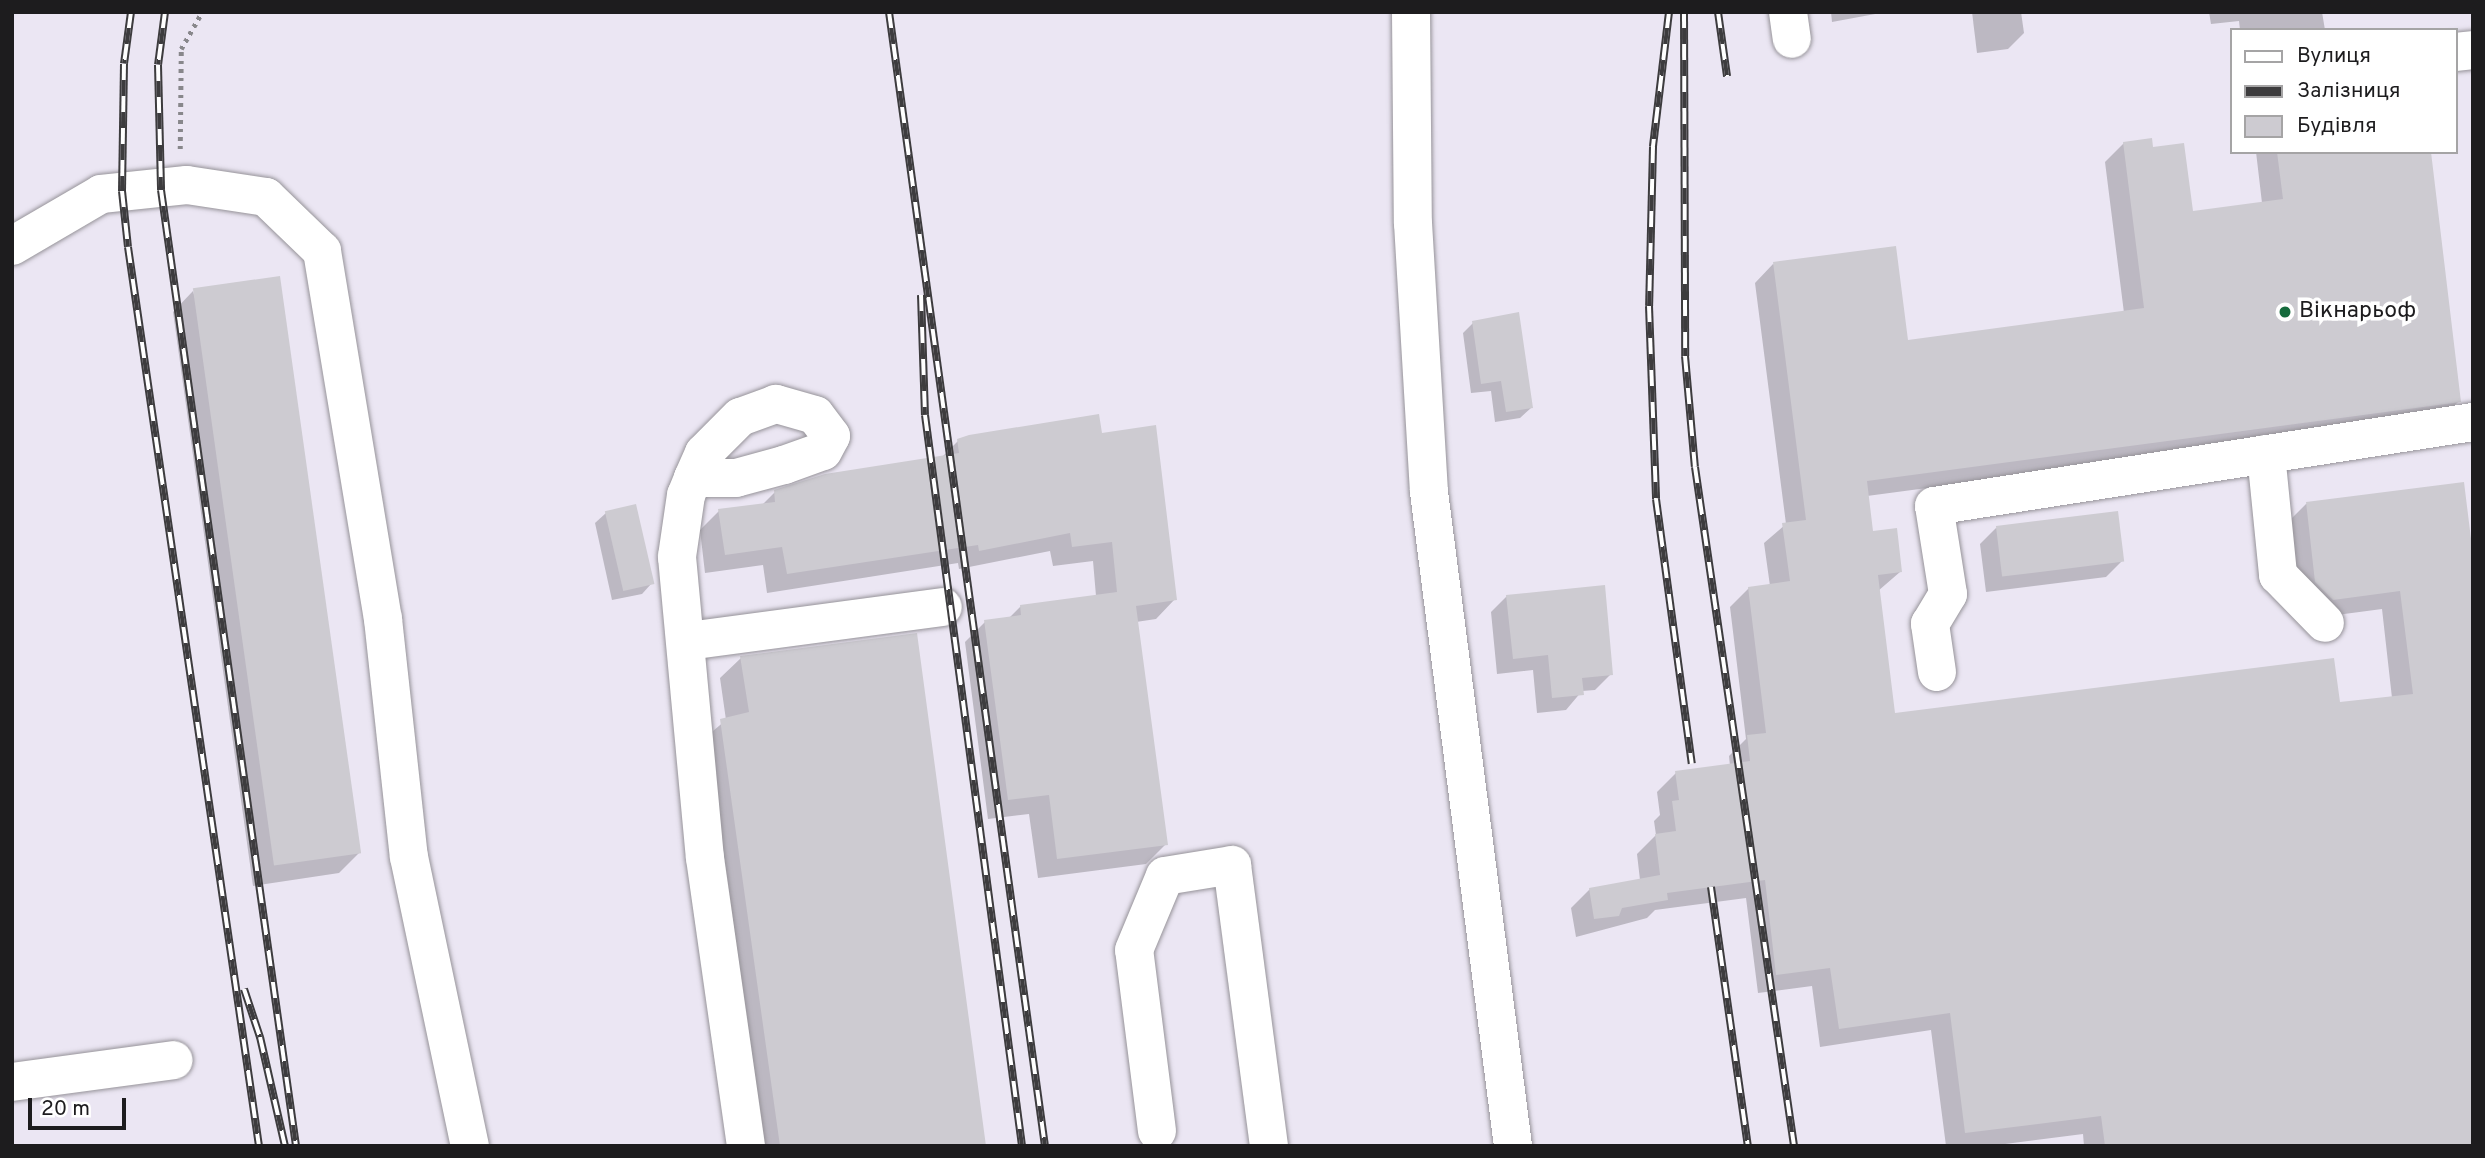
<!DOCTYPE html>
<meta charset="utf-8">
<style>
body{margin:0}
#map{position:relative;width:2485px;height:1158px;overflow:hidden;background:#f4f2f8;font-family:Overpass,sans-serif}
div>[style]{position:absolute}
.built>*{inset:0;background:#ebe6f3}
.shadow>*{inset:0;background:#0003}
.building>*{inset:0;background:#cdcbd1;transform-origin:0 0}
.path>*{height:4.5px;margin-top:-2.25px;transform-origin:0;background:repeating-linear-gradient(90deg,#88878b 0 3.5px,transparent 0 8.5px)}
.roads{filter:drop-shadow(0 0 2px #969399) drop-shadow(0 0 2px #969399)}
.minor>*{height:38px;margin:-19px;padding:0 19px;transform-origin:19px;border-radius:19px;background:#fff}
.rail>*{height:8px;margin-top:-4px;transform-origin:0;background:repeating-linear-gradient(90deg,#fff 0 16px,#3d3c3e 0 32px);box-sizing:border-box;border-block:2px solid #3d3c3e}
.dots>*{width:19px;height:19px;translate:-50% -50%;box-sizing:border-box;border:4px solid #fff;border-radius:50%}
span{translate:-50% -50%;white-space:nowrap;text-align:center;line-height:1.15;-webkit-text-stroke:7px #fff;paint-order:stroke}
.poi-label{font-size:23px;color:#1d1c1e}
.left{translate:0 -50%;text-align:left}
.frame{position:absolute;inset:0;border:14px solid #1d1c1e;pointer-events:none}
.legend{position:absolute;left:2230px;top:28px;width:228px;height:126px;box-sizing:border-box;background:#fff;border:2px solid #a5a4a5;margin:0;padding:9px 12px;list-style:none;font-size:21px;color:#1d1c1e}
.legend li{display:flex;align-items:center;gap:14px;height:35px}
.legend b{width:35px;border:2px solid #a5a4a5}
.scale{position:absolute;left:28px;top:1098px;width:98px;height:32px;box-sizing:border-box;border:4px solid #1d1c1e;border-top:0;padding-left:9px;font-size:21px;line-height:24px;white-space:nowrap;color:#1d1c1e;-webkit-text-stroke:5px #fff;paint-order:stroke}
</style>
<div id="map">
<div class="built">
<div style="clip-path:polygon(evenodd,12px 12px,2473px 12px,2473px 1146px,12px 1146px,12px 12px,2231px 30px,2455px 30px,2455px 152px,2231px 152px,2231px 30px)"></div>
</div>
<div class="shadow">
<div style="clip-path:polygon(1831px 12px,1886px 12px,1832px 22px)"></div>
<div style="clip-path:polygon(1972px 12px,2021px 12px,2024px 33px,2008px 49px,1977px 53px)"></div>
<div style="clip-path:polygon(2209px 12px,2322px 12px,2325px 30px,2240px 30px,2239px 21px,2211px 24px)"></div>
<div style="clip-path:polygon(2124px 143px,2151px 149px,2192px 213px,2262px 203px,2256px 152px,2430px 152px,2459px 401px,2440px 420px,1867px 496px,1871px 533px,1900px 572px,1878px 591px,1894px 715px,2338px 704px,2392px 698px,2382px 609px,2314px 618px,2297px 601px,2288px 522px,2306px 504px,2462px 484px,2473px 1146px,2084px 1146px,2083px 1134px,1990px 1146px,1946px 1146px,1931px 1030px,1820px 1047px,1812px 986px,1758px 993px,1746px 898px,1655px 910px,1647px 918px,1576px 937px,1571px 908px,1590px 889px,1640px 880px,1637px 854px,1656px 835px,1654px 821px,1660px 815px,1657px 792px,1676px 773px,1730px 766px,1729px 756px,1746px 739px,1730px 607px,1749px 588px,1770px 586px,1764px 543px,1786px 524px,1755px 283px,1773px 264px,1907px 341px,2124px 313px,2105px 162px)"></div>
<div style="clip-path:polygon(193px 291px,359px 853px,339px 873px,253px 886px,173px 312px)"></div>
<div style="clip-path:polygon(1473px 323px,1531px 408px,1520px 418px,1495px 422px,1491px 391px,1471px 393px,1463px 333px)"></div>
<div style="clip-path:polygon(1100px 435px,1175px 599px,1156px 619px,1136px 622px,1166px 844px,1146px 864px,1038px 878px,1029px 814px,988px 819px,965px 642px,985px 622px,1009px 618px,1021px 606px,1096px 596px,1093px 561px,1053px 566px,1050px 551px,959px 569px,958px 563px,767px 593px,763px 565px,705px 573px,700px 530px,719px 511px,761px 506px,775px 492px,941px 458px,958px 441px)"></div>
<div style="clip-path:polygon(606px 513px,652px 583px,642px 594px,612px 600px,595px 523px)"></div>
<div style="clip-path:polygon(1996px 528px,2122px 561px,2106px 577px,1986px 592px,1980px 544px)"></div>
<div style="clip-path:polygon(1507px 596px,1611px 674px,1595px 690px,1582px 691px,1566px 710px,1537px 713px,1533px 670px,1497px 674px,1491px 612px)"></div>
<div style="clip-path:polygon(741px 658px,985px 1146px,757px 1146px,700px 742px,726px 720px,720px 678px)"></div>
</div>
<div class="building">
<div style="clip-path:polygon(2152px 138px,2153px 147px,2184px 143px,2193px 211px,2283px 199px,2277px 152px,2431px 152px,2461px 402px,1867px 481px,1873px 531px,1897px 528px,1902px 572px,1878px 575px,1895px 713px,2334px 658px,2340px 702px,2413px 694px,2400px 591px,2333px 600px,2315px 582px,2306px 502px,2464px 482px,2473px 555px,2473px 1146px,2105px 1146px,2101px 1116px,1965px 1133px,1950px 1013px,1839px 1029px,1830px 968px,1776px 975px,1765px 880px,1667px 893px,1668px 900px,1622px 908px,1619px 916px,1594px 919px,1589px 888px,1660px 875px,1655px 834px,1676px 831px,1672px 801px,1679px 800px,1675px 771px,1750px 761px,1747px 735px,1766px 733px,1748px 587px,1790px 581px,1782px 523px,1806px 520px,1773px 262px,1896px 246px,1908px 340px,2144px 308px,2123px 142px)"></div>
<div style="left:280px;top:276px;width:583px;height:88px;rotate:82deg"></div>
<div style="clip-path:polygon(1519px 312px,1533px 408px,1506px 412px,1501px 381px,1481px 384px,1472px 321px)"></div>
<div style="clip-path:polygon(1099px 414px,1102px 433px,1156px 425px,1177px 600px,1136px 606px,1168px 845px,1057px 859px,1049px 795px,1008px 800px,984px 620px,1021px 615px,1020px 605px,1117px 592px,1112px 542px,1072px 547px,1070px 533px,979px 551px,978px 545px,787px 574px,782px 547px,725px 555px,718px 509px,775px 502px,774px 490px,825px 474px,959px 453px,957px 439px,969px 435px)"></div>
<div style="left:636px;top:504px;width:82px;height:32px;rotate:77deg"></div>
<div style="left:2118px;top:511px;width:51px;height:123px;rotate:83deg"></div>
<div style="clip-path:polygon(1605px 585px,1613px 675px,1582px 678px,1584px 695px,1552px 698px,1548px 655px,1513px 659px,1506px 595px)"></div>
<div style="clip-path:polygon(917px 633px,986px 1146px,780px 1146px,720px 719px,749px 712px,740px 656px)"></div>
</div>
<div class="path">
<div style="left:180px;top:149px;width:100px;rotate:-89.4deg"></div>
<div style="left:181px;top:49px;width:43px;rotate:-60.4deg"></div>
</div>
<div class="roads">
<div class="minor">
<div style="left:1411px;top:12px;width:211px;rotate:89.5deg"></div>
<div style="left:1413px;top:223px;width:269px;rotate:86.6deg"></div>
<div style="left:1429px;top:492px;width:659px;rotate:82.68deg"></div>
<div style="left:1788px;top:12px;width:27px;rotate:82deg"></div>
<div style="left:2455px;top:52px;width:18px;rotate:-6deg"></div>
<div style="left:12px;top:246px;width:103px;rotate:-30.3deg"></div>
<div style="left:101px;top:194px;width:86px;rotate:-6deg"></div>
<div style="left:187px;top:185px;width:80px;rotate:8.6deg"></div>
<div style="left:266px;top:197px;width:78px;rotate:44deg"></div>
<div style="left:322px;top:251px;width:373px;rotate:80.6deg"></div>
<div style="left:383px;top:619px;width:239px;rotate:83.8deg"></div>
<div style="left:409px;top:857px;width:295px;rotate:78.1deg"></div>
<div style="left:2266px;top:454px;width:122px;rotate:84.3deg"></div>
<div style="left:2278px;top:575px;width:67px;rotate:45.6deg"></div>
<div style="left:693px;top:478px;width:43px"></div>
<div style="left:736px;top:478px;width:50px;rotate:-15.2deg"></div>
<div style="left:784px;top:465px;width:41px;rotate:-19.7deg"></div>
<div style="left:823px;top:451px;width:17px;rotate:-62deg"></div>
<div style="left:831px;top:436px;width:26px;rotate:-127deg"></div>
<div style="left:815px;top:415px;width:41px;rotate:-164.2deg"></div>
<div style="left:776px;top:404px;width:38px;rotate:160deg"></div>
<div style="left:740px;top:417px;width:51px;rotate:135deg"></div>
<div style="left:704px;top:453px;width:27px;rotate:114deg"></div>
<div style="left:693px;top:478px;width:18px;rotate:112deg"></div>
<div style="left:686px;top:495px;width:63px;rotate:98.3deg"></div>
<div style="left:677px;top:557px;width:302px;rotate:84.7deg"></div>
<div style="left:705px;top:858px;width:291px;rotate:81.9deg"></div>
<div style="left:688px;top:641px;width:257px;rotate:-7.6deg"></div>
<div style="left:1937px;top:672px;width:49px;rotate:-98.3deg"></div>
<div style="left:1930px;top:624px;width:35px;rotate:-59deg"></div>
<div style="left:1948px;top:594px;width:89px;rotate:-99deg"></div>
<div style="left:1934px;top:506px;width:546px;rotate:-8.86deg"></div>
<div style="left:12px;top:1082px;width:163px;rotate:-7.7deg"></div>
<div style="left:1157px;top:1131px;width:182px;rotate:-97.2deg"></div>
<div style="left:1134px;top:950px;width:80px;rotate:-67.3deg"></div>
<div style="left:1165px;top:876px;width:68px;rotate:-9.3deg"></div>
<div style="left:1232px;top:865px;width:283px;rotate:82.5deg"></div>
</div>
</div>
<div class="rail">
<div style="left:131px;top:12px;width:52px;rotate:97.7deg"></div>
<div style="left:124px;top:64px;width:127px;rotate:90.9deg"></div>
<div style="left:122px;top:191px;width:56px;rotate:83.9deg"></div>
<div style="left:128px;top:247px;width:908px;rotate:81.71deg"></div>
<div style="left:165px;top:12px;width:53px;rotate:97.5deg"></div>
<div style="left:158px;top:65px;width:125px;rotate:88.6deg"></div>
<div style="left:161px;top:190px;width:965px;rotate:81.96deg"></div>
<div style="left:889px;top:12px;width:1145px;rotate:82.17deg"></div>
<div style="left:1669px;top:12px;width:136px;rotate:96.8deg"></div>
<div style="left:1653px;top:147px;width:159px;rotate:91.4deg"></div>
<div style="left:1649px;top:306px;width:193px;rotate:87.9deg"></div>
<div style="left:1656px;top:499px;width:267px;rotate:82.3deg"></div>
<div style="left:1684px;top:12px;width:344px;rotate:89.8deg"></div>
<div style="left:1685px;top:356px;width:111px;rotate:84.9deg"></div>
<div style="left:1695px;top:467px;width:686px;rotate:81.7deg"></div>
<div style="left:1718px;top:12px;width:65px;rotate:82deg"></div>
<div style="left:921px;top:295px;width:120px;rotate:88.1deg"></div>
<div style="left:925px;top:415px;width:737px;rotate:82.44deg"></div>
<div style="left:1711px;top:887px;width:262px;rotate:81.9deg"></div>
<div style="left:244px;top:989px;width:51px;rotate:71.6deg"></div>
<div style="left:260px;top:1037px;width:112px;rotate:77.1deg"></div>
</div>
<div class="dots">
<div style="left:2285px;top:312px;background:#166b3d"></div>
</div>
<div class="poi-label">
<span class="left" style="left:2299px;top:312px">Вікнарьоф</span>
</div>
<div class="frame"></div>
<ul class="legend">
<li><b style="height:9px;background:#fff"></b>Вулиця</li>
<li><b style="height:9px;background:#3d3c3e"></b>Залізниця</li>
<li><b style="height:19px;background:#cdcbd1"></b>Будівля</li>
</ul>
<div class="scale">20 m</div>
</div>
